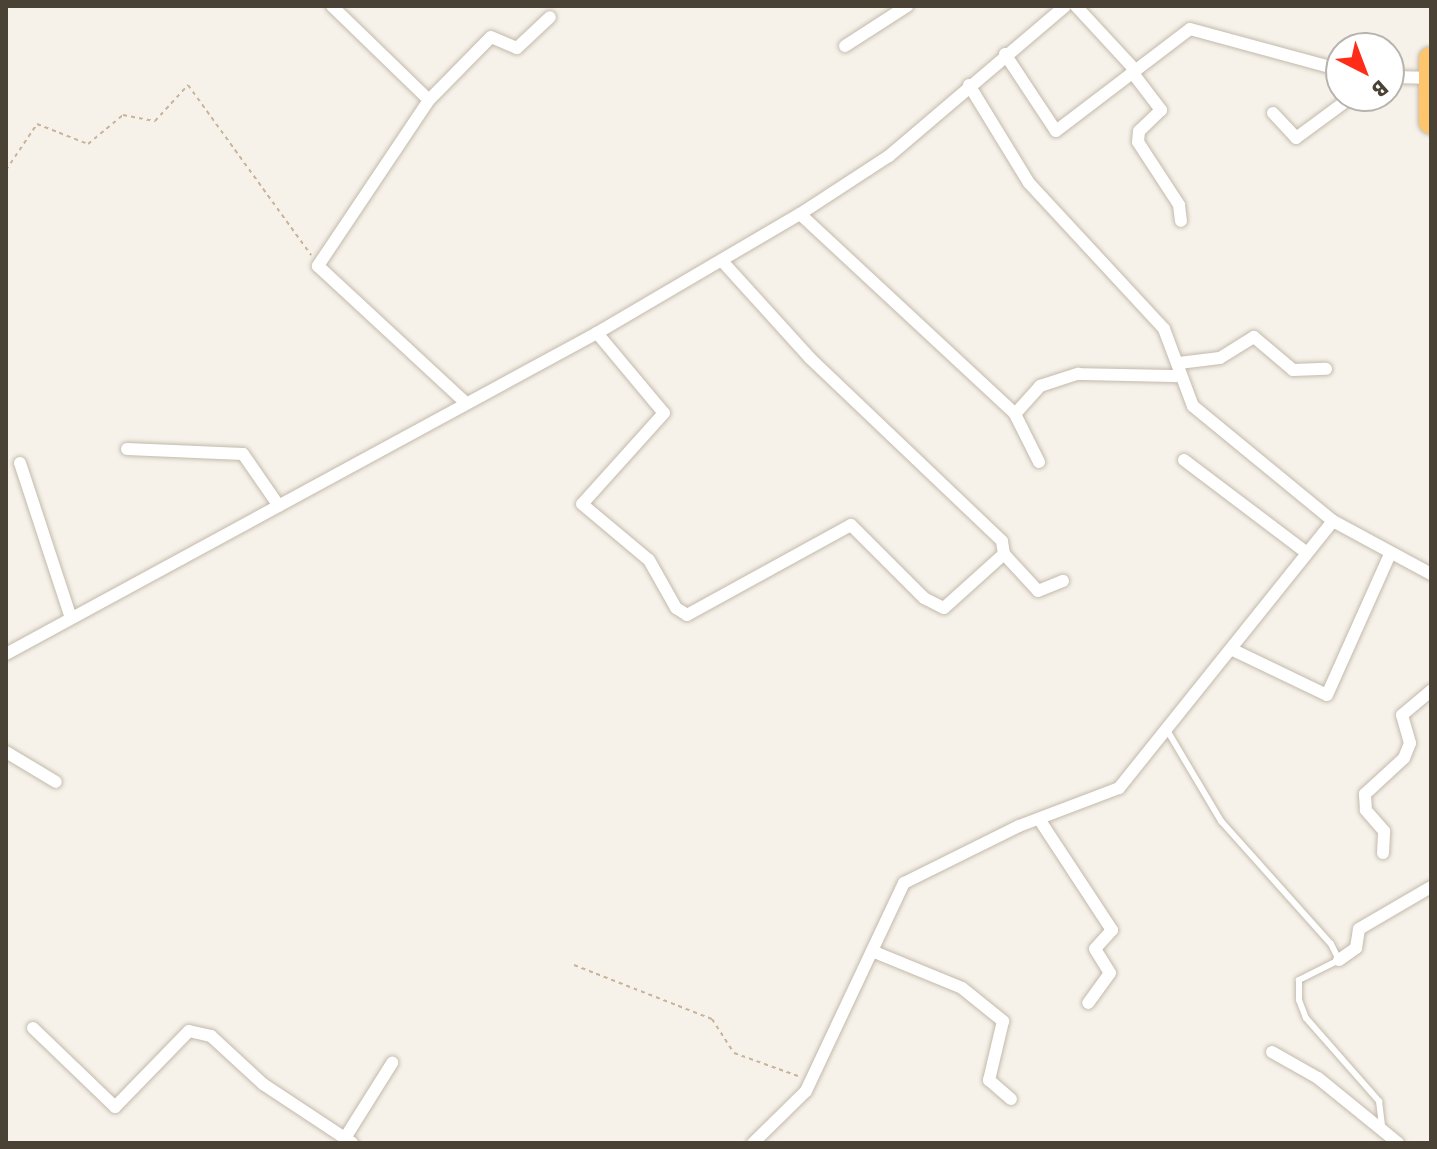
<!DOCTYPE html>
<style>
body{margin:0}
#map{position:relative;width:1437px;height:1149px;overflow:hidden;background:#f6f2ea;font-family:"Fira Sans Condensed",sans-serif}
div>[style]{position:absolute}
.path>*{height:2px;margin-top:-1px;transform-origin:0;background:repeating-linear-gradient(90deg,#c7b49a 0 4px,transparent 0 8px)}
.roads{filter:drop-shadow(0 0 2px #c3b9ab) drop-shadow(0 0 2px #c3b9ab)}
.lane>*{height:6px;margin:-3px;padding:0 3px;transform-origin:3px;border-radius:3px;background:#fff}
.street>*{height:12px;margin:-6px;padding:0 6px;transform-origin:6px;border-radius:6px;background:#fff}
.highway>*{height:24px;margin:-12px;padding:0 12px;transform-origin:12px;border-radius:12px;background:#ffc56c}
span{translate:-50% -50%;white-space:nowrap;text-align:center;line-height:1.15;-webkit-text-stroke:6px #fff;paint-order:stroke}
.frame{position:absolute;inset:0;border:8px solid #4b4236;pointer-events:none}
.north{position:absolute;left:1325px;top:32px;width:80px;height:80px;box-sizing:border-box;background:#fff;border:2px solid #b7b3af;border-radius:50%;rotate:138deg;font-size:22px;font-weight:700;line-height:32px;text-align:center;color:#4b4236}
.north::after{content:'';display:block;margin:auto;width:28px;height:36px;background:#ff2c18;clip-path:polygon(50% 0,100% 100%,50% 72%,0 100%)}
</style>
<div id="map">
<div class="path">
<div style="left:6px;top:170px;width:55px;rotate:-56deg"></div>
<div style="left:37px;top:124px;width:55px;rotate:21.4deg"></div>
<div style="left:88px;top:144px;width:45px;rotate:-39.6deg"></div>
<div style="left:123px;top:115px;width:33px;rotate:11deg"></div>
<div style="left:155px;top:121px;width:49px;rotate:-47.5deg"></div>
<div style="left:188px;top:85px;width:210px;rotate:54.1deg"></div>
<div style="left:574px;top:965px;width:148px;rotate:21.4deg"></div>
<div style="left:712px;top:1019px;width:40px;rotate:57.1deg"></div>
<div style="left:734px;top:1053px;width:68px;rotate:19.8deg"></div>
</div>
<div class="roads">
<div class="lane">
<div style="left:1167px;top:730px;width:106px;rotate:59.3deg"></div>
<div style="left:1221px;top:821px;width:165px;rotate:48.2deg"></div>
<div style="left:1331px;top:944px;width:18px;rotate:63deg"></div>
<div style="left:1339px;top:960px;width:45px;rotate:153.4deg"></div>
<div style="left:1299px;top:980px;width:20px;rotate:90deg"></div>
<div style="left:1299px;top:1000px;width:19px;rotate:69deg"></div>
<div style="left:1306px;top:1018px;width:111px;rotate:48.7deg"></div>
<div style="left:1379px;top:1101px;width:26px;rotate:83deg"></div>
</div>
<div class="street">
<div style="left:332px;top:6px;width:135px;rotate:44.1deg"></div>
<div style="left:429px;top:100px;width:200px;rotate:123.8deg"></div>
<div style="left:318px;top:266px;width:200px;rotate:42.8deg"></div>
<div style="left:1076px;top:6px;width:87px;rotate:47.3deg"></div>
<div style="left:845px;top:46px;width:74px;rotate:-32.8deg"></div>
<div style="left:1005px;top:54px;width:92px;rotate:56.5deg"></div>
<div style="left:1056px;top:131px;width:168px;rotate:-37.3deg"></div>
<div style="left:1190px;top:29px;width:156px;rotate:15.2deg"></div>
<div style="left:1132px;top:72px;width:48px;rotate:52.7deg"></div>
<div style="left:1161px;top:110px;width:30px;rotate:136deg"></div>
<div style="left:1139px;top:131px;width:11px;rotate:95deg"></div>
<div style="left:1138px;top:142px;width:75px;rotate:56.9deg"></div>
<div style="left:1179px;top:205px;width:16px;rotate:83deg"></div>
<div style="left:1389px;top:77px;width:39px;rotate:1deg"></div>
<div style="left:969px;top:85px;width:115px;rotate:58.5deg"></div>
<div style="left:1029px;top:183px;width:199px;rotate:47.2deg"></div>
<div style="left:1164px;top:329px;width:82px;rotate:69.4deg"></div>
<div style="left:1193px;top:406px;width:181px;rotate:39.4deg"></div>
<div style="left:1333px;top:521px;width:111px;rotate:28.4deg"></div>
<div style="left:429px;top:100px;width:88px;rotate:-45.5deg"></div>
<div style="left:491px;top:37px;width:28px;rotate:23deg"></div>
<div style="left:517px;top:48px;width:45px;rotate:-43.2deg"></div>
<div style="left:1273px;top:113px;width:34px;rotate:47deg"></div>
<div style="left:1296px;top:138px;width:71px;rotate:-36.4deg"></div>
<div style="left:800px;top:214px;width:294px;rotate:42.9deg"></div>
<div style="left:597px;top:333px;width:104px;rotate:50.1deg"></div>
<div style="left:664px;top:413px;width:122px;rotate:132deg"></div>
<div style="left:582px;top:504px;width:87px;rotate:39.9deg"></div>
<div style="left:649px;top:560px;width:55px;rotate:60.6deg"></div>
<div style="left:676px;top:608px;width:13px;rotate:32deg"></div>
<div style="left:687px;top:615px;width:187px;rotate:-28.8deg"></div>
<div style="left:851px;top:525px;width:103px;rotate:45deg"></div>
<div style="left:924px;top:598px;width:22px;rotate:27deg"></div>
<div style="left:944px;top:608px;width:81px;rotate:-42deg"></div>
<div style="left:1004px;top:554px;width:13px;rotate:-99deg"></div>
<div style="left:1002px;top:541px;width:265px;rotate:-136.4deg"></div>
<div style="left:810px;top:358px;width:131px;rotate:-132.2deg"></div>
<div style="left:1179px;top:363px;width:41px;rotate:-7deg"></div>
<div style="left:1220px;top:358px;width:40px;rotate:-32deg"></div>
<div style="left:1254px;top:337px;width:51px;rotate:40.2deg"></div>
<div style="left:1293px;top:370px;width:33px;rotate:-2deg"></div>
<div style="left:127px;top:449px;width:116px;rotate:2.5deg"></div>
<div style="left:243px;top:454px;width:63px;rotate:55.3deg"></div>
<div style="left:1184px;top:460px;width:154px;rotate:37.1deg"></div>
<div style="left:1039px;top:462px;width:54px;rotate:-116.6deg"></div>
<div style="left:1015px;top:414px;width:38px;rotate:-48deg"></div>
<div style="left:1040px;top:386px;width:40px;rotate:-18deg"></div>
<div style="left:1078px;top:374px;width:99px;rotate:1.2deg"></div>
<div style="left:20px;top:463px;width:163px;rotate:71.8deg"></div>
<div style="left:1004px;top:554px;width:50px;rotate:47.4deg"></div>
<div style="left:1038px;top:591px;width:27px;rotate:-22deg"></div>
<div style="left:1231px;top:649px;width:106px;rotate:25.6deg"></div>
<div style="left:1327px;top:695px;width:154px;rotate:-65.9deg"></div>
<div style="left:6px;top:654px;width:673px;rotate:-28.51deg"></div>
<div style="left:597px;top:333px;width:235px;rotate:-30.4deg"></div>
<div style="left:800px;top:214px;width:106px;rotate:-33.1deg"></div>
<div style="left:889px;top:156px;width:231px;rotate:-40.4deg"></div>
<div style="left:6px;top:752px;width:58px;rotate:31deg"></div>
<div style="left:1039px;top:819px;width:133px;rotate:56.7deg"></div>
<div style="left:1112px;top:930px;width:25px;rotate:132deg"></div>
<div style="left:1095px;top:949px;width:28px;rotate:58deg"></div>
<div style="left:1110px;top:973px;width:37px;rotate:126deg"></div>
<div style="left:1383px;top:853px;width:22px;rotate:-87deg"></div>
<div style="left:1384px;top:831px;width:28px;rotate:-131deg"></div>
<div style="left:1366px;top:810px;width:16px;rotate:-94deg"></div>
<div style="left:1365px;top:794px;width:53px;rotate:-42.7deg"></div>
<div style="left:1404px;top:758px;width:16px;rotate:-68deg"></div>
<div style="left:1410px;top:743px;width:29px;rotate:-106deg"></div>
<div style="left:1402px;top:715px;width:38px;rotate:-40deg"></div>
<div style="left:872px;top:951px;width:97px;rotate:22.3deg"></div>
<div style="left:962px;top:988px;width:53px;rotate:38.8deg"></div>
<div style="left:1003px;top:1021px;width:61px;rotate:103.3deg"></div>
<div style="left:989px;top:1080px;width:29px;rotate:41deg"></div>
<div style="left:1339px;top:960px;width:21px;rotate:-35deg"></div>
<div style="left:1356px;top:948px;width:19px;rotate:-81deg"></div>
<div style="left:1359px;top:929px;width:83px;rotate:-30.3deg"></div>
<div style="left:33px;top:1028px;width:114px;rotate:43.9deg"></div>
<div style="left:115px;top:1107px;width:106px;rotate:-45.8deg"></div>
<div style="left:189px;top:1031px;width:23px;rotate:13deg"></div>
<div style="left:211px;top:1036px;width:71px;rotate:42.7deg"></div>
<div style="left:263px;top:1084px;width:107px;rotate:33.5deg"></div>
<div style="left:1272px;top:1052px;width:53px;rotate:29.5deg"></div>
<div style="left:1318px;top:1078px;width:103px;rotate:39.1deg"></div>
<div style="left:345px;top:1138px;width:89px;rotate:-57.9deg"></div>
<div style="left:753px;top:1143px;width:74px;rotate:-44.5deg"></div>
<div style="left:806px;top:1091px;width:230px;rotate:-64.8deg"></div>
<div style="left:904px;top:883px;width:128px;rotate:-26.4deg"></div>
<div style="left:1019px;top:826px;width:107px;rotate:-20.8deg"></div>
<div style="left:1119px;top:788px;width:342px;rotate:-51.3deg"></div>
</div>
<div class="highway">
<div style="left:1431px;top:59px;width:63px;rotate:90deg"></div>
</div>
</div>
<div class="frame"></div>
<div class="north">B</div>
</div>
